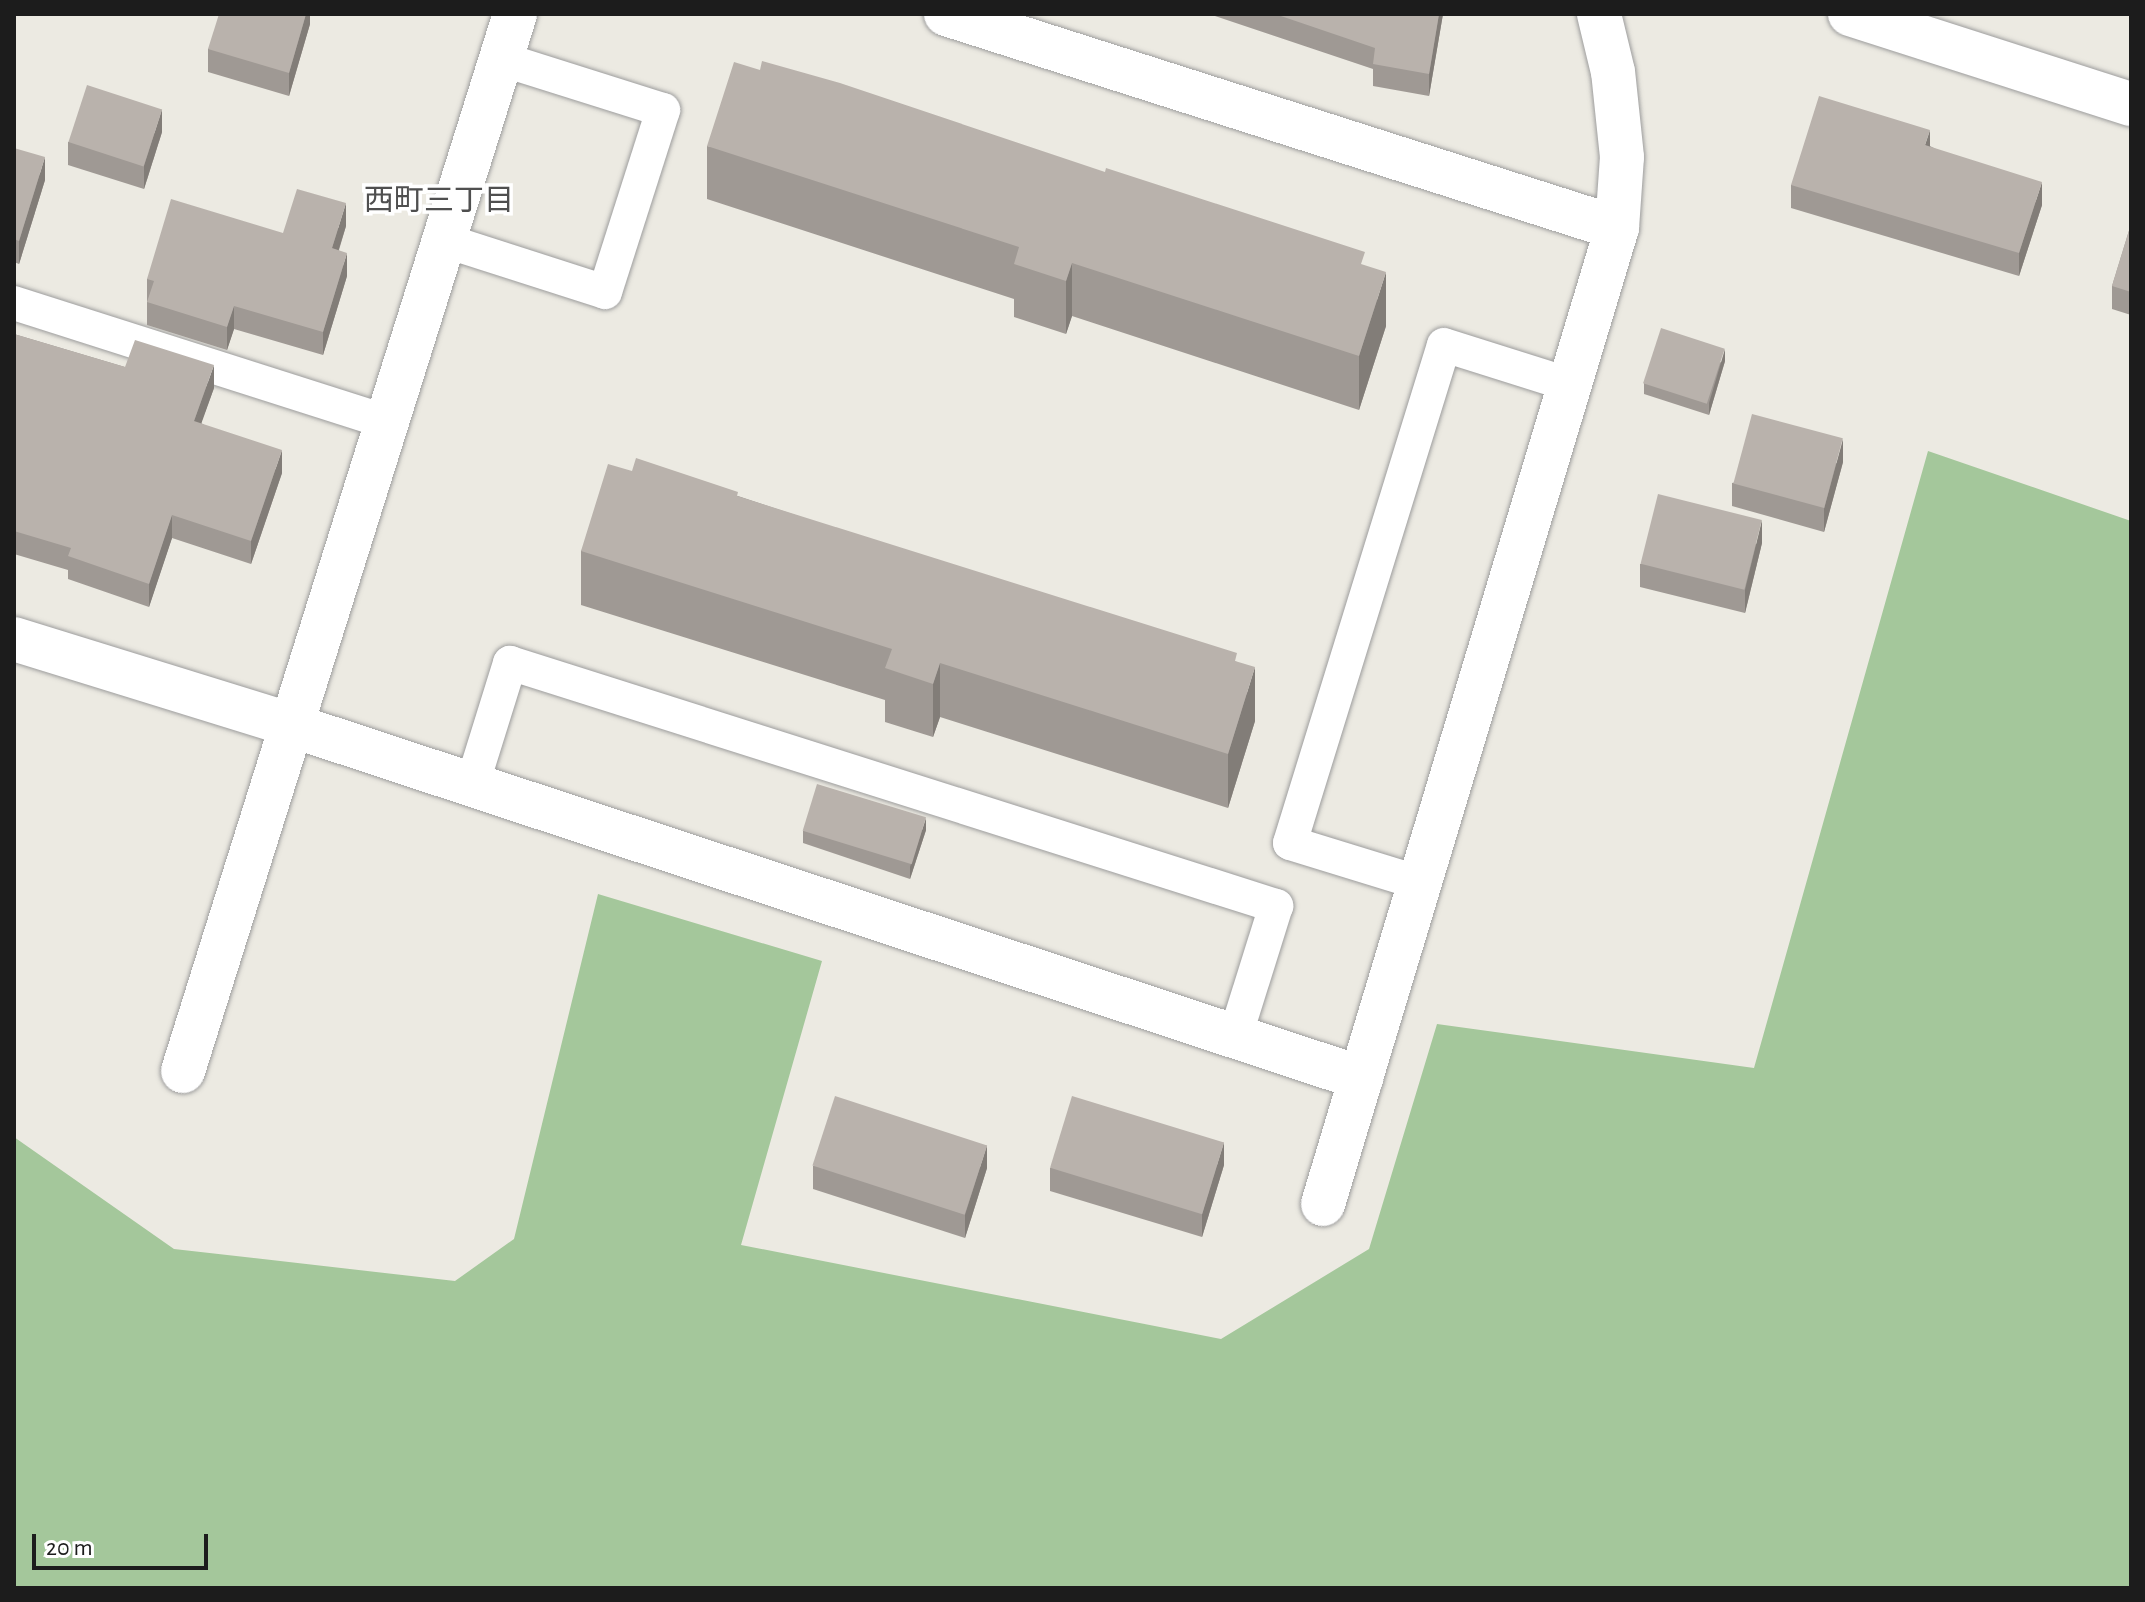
<!DOCTYPE html>
<meta charset="utf-8">
<style>
body{margin:0}
#map{position:relative;width:2145px;height:1602px;overflow:hidden;background:#eceae2;font-family:"Alegreya Sans","Noto Sans JP",sans-serif}
div>[style]{position:absolute}
.forest>*{inset:0;background:#a4c79b}
.roads{filter:drop-shadow(0 0 2px #9d9d9d) drop-shadow(0 0 2px #9d9d9d)}
.lane>*{height:34px;margin:-17px;padding:0 17px;transform-origin:17px;border-radius:17px;background:#fff}
.street>*{height:44px;margin:-22px;padding:0 22px;transform-origin:22px;border-radius:22px;background:#fff}
.wall>*{inset:0;background:#9f9994}
.shaded-wall>*{inset:0;background:#827d78}
.building>*{inset:0;background:#b9b2ac;transform-origin:0 0}
span{translate:-50% -50%;white-space:nowrap;text-align:center;line-height:1.15;-webkit-text-stroke:7px #fff;paint-order:stroke}
.neighbourhood-label{font-size:30px;color:#4f4f4f}
.frame{position:absolute;inset:0;border:16px solid #1c1c1c;pointer-events:none}
.scale{position:absolute;left:32px;top:1534px;width:176px;height:36px;box-sizing:border-box;border:4px solid #1c1c1c;border-top:0;padding-left:10px;font-size:24px;line-height:28px;white-space:nowrap;color:#1c1c1c;-webkit-text-stroke:6px #fff;paint-order:stroke}
</style>
<div id="map">
<div class="forest">
<div style="clip-path:polygon(1928px 451px,2131px 521px,2131px 1588px,14px 1588px,14px 1137px,174px 1249px,455px 1281px,514px 1239px,598px 894px,822px 961px,741px 1245px,1221px 1339px,1369px 1249px,1437px 1024px,1754px 1068px)"></div>
</div>
<div class="roads">
<div class="lane">
<div style="left:443px;top:240px;width:170px;rotate:17.8deg"></div>
<div style="left:605px;top:292px;width:191px;rotate:-72.3deg"></div>
<div style="left:663px;top:110px;width:170px;rotate:-162.5deg"></div>
<div style="left:14px;top:303px;width:391px;rotate:17.7deg"></div>
<div style="left:472px;top:785px;width:128px;rotate:-72.7deg"></div>
<div style="left:510px;top:663px;width:804px;rotate:17.6deg"></div>
<div style="left:1276px;top:906px;width:137px;rotate:107.4deg"></div>
<div style="left:1420px;top:883px;width:136px;rotate:-162.9deg"></div>
<div style="left:1290px;top:843px;width:521px;rotate:-72.82deg"></div>
<div style="left:1444px;top:345px;width:133px;rotate:17.5deg"></div>
</div>
<div class="street">
<div style="left:946px;top:14px;width:704px;rotate:17.69deg"></div>
<div style="left:1850px;top:14px;width:295px;rotate:17.8deg"></div>
<div style="left:14px;top:639px;width:290px;rotate:17.2deg"></div>
<div style="left:291px;top:725px;width:1127px;rotate:18.26deg"></div>
<div style="left:183px;top:1071px;width:1108px;rotate:-72.56deg"></div>
<div style="left:1323px;top:1204px;width:1019px;rotate:-73.24deg"></div>
<div style="left:1617px;top:228px;width:71px;rotate:-86deg"></div>
<div style="left:1622px;top:157px;width:85px;rotate:-96deg"></div>
<div style="left:1613px;top:72px;width:60px;rotate:-103.6deg"></div>
</div>
</div>
<div class="wall">
<div style="clip-path:polygon(310px 14px,310px 24px,289px 96px,208px 72px,208px 49px)"></div>
<div style="clip-path:polygon(1209px 14px,1443px 14px,1429px 96px,1373px 86px,1373px 69px)"></div>
<div style="clip-path:polygon(162px 132px,144px 189px,68px 165px,68px 142px)"></div>
<div style="clip-path:polygon(707px 146px,1365px 266px,1386px 326px,1359px 410px,1072px 316px,1066px 334px,1014px 317px,1014px 299px,707px 199px)"></div>
<div style="clip-path:polygon(1930px 146px,2042px 205px,2019px 276px,1791px 208px,1791px 185px)"></div>
<div style="clip-path:polygon(14px 148px,45px 180px,19px 264px,14px 262px)"></div>
<div style="clip-path:polygon(2131px 224px,2131px 315px,2112px 309px,2112px 286px)"></div>
<div style="clip-path:polygon(346px 226px,339px 250px,347px 276px,323px 355px,234px 329px,227px 350px,147px 325px,147px 279px)"></div>
<div style="clip-path:polygon(14px 334px,125px 367px,214px 388px,201px 423px,282px 473px,251px 564px,172px 538px,149px 607px,68px 579px,68px 570px,14px 554px)"></div>
<div style="clip-path:polygon(1725px 361px,1709px 415px,1644px 394px,1644px 383px)"></div>
<div style="clip-path:polygon(1843px 462px,1824px 532px,1732px 506px,1732px 483px)"></div>
<div style="clip-path:polygon(632px 471px,738px 496px,1237px 662px,1255px 721px,1228px 808px,940px 717px,933px 737px,885px 722px,885px 700px,581px 605px,581px 551px)"></div>
<div style="clip-path:polygon(1762px 543px,1745px 613px,1640px 587px,1640px 564px)"></div>
<div style="clip-path:polygon(926px 830px,910px 879px,803px 843px,803px 831px)"></div>
<div style="clip-path:polygon(1224px 1165px,1202px 1237px,1050px 1191px,1050px 1168px)"></div>
<div style="clip-path:polygon(813px 1166px,987px 1168px,965px 1238px,813px 1189px)"></div>
</div>
<div class="shaded-wall">
<div style="clip-path:polygon(306px 14px,310px 14px,310px 24px,289px 96px,289px 73px)"></div>
<div style="clip-path:polygon(1439px 14px,1443px 14px,1429px 96px,1429px 74px)"></div>
<div style="clip-path:polygon(162px 109px,162px 132px,144px 189px,144px 166px)"></div>
<div style="clip-path:polygon(1930px 130px,1930px 153px,1925px 145px)"></div>
<div style="clip-path:polygon(45px 157px,45px 180px,19px 264px,19px 241px)"></div>
<div style="clip-path:polygon(2042px 182px,2042px 205px,2019px 276px,2019px 253px)"></div>
<div style="clip-path:polygon(346px 203px,346px 226px,332px 271px,332px 248px)"></div>
<div style="clip-path:polygon(347px 253px,347px 276px,323px 355px,323px 332px)"></div>
<div style="clip-path:polygon(1072px 263px,1072px 316px,1066px 334px,1066px 281px)"></div>
<div style="clip-path:polygon(1386px 272px,1386px 326px,1359px 410px,1359px 356px)"></div>
<div style="clip-path:polygon(234px 306px,234px 329px,227px 350px,227px 327px)"></div>
<div style="clip-path:polygon(1725px 349px,1725px 361px,1709px 415px,1709px 403px)"></div>
<div style="clip-path:polygon(214px 365px,214px 388px,194px 444px,194px 421px)"></div>
<div style="clip-path:polygon(1843px 439px,1843px 462px,1824px 532px,1824px 509px)"></div>
<div style="clip-path:polygon(282px 450px,282px 473px,251px 564px,251px 541px)"></div>
<div style="clip-path:polygon(172px 515px,172px 538px,149px 607px,149px 584px)"></div>
<div style="clip-path:polygon(1762px 520px,1762px 543px,1745px 613px,1745px 590px)"></div>
<div style="clip-path:polygon(940px 663px,940px 717px,933px 737px,933px 684px)"></div>
<div style="clip-path:polygon(1255px 667px,1255px 721px,1228px 808px,1228px 754px)"></div>
<div style="clip-path:polygon(926px 818px,926px 830px,910px 879px,910px 867px)"></div>
<div style="clip-path:polygon(1224px 1142px,1224px 1165px,1202px 1237px,1202px 1214px)"></div>
<div style="clip-path:polygon(987px 1145px,987px 1168px,965px 1238px,965px 1215px)"></div>
</div>
<div class="building">
<div style="clip-path:polygon(219px 14px,306px 14px,289px 73px,208px 49px)"></div>
<div style="clip-path:polygon(1275px 14px,1439px 14px,1429px 74px,1373px 64px,1375px 48px)"></div>
<div style="clip-path:polygon(762px 61px,840px 83px,1105px 172px,1106px 168px,1365px 252px,1361px 264px,1386px 272px,1359px 356px,1072px 263px,1066px 281px,1014px 264px,1019px 247px,707px 146px,734px 62px,760px 70px)"></div>
<div style="left:87px;top:85px;width:79px;height:60px;rotate:18deg"></div>
<div style="clip-path:polygon(1819px 96px,1930px 130px,1925px 145px,2042px 182px,2019px 253px,1791px 185px)"></div>
<div style="clip-path:polygon(14px 148px,45px 157px,19px 241px,14px 239px)"></div>
<div style="clip-path:polygon(297px 189px,346px 203px,332px 248px,347px 253px,323px 332px,234px 306px,227px 327px,147px 302px,154px 281px,147px 279px,171px 199px,283px 233px)"></div>
<div style="clip-path:polygon(2131px 224px,2131px 292px,2112px 286px)"></div>
<div style="left:1661px;top:328px;width:67px;height:58px;rotate:18deg"></div>
<div style="clip-path:polygon(14px 334px,125px 367px,135px 340px,214px 365px,194px 421px,282px 450px,251px 541px,172px 515px,149px 584px,68px 556px,71px 548px,14px 531px)"></div>
<div style="left:1752px;top:414px;width:94px;height:72px;rotate:15deg"></div>
<div style="clip-path:polygon(636px 458px,738px 492px,737px 496px,1237px 653px,1235px 661px,1255px 667px,1228px 754px,940px 663px,933px 684px,885px 668px,892px 649px,581px 551px,608px 464px,632px 471px)"></div>
<div style="left:1658px;top:494px;width:107px;height:72px;rotate:14deg"></div>
<div style="left:817px;top:784px;width:114px;height:49px;rotate:17deg"></div>
<div style="left:835px;top:1096px;width:160px;height:73px;rotate:18deg"></div>
<div style="left:1072px;top:1096px;width:159px;height:75px;rotate:17deg"></div>
</div>
<div class="neighbourhood-label">
<span style="left:439px;top:201px">西町三丁目</span>
</div>
<div class="frame"></div>
<div class="scale">20 m</div>
</div>
